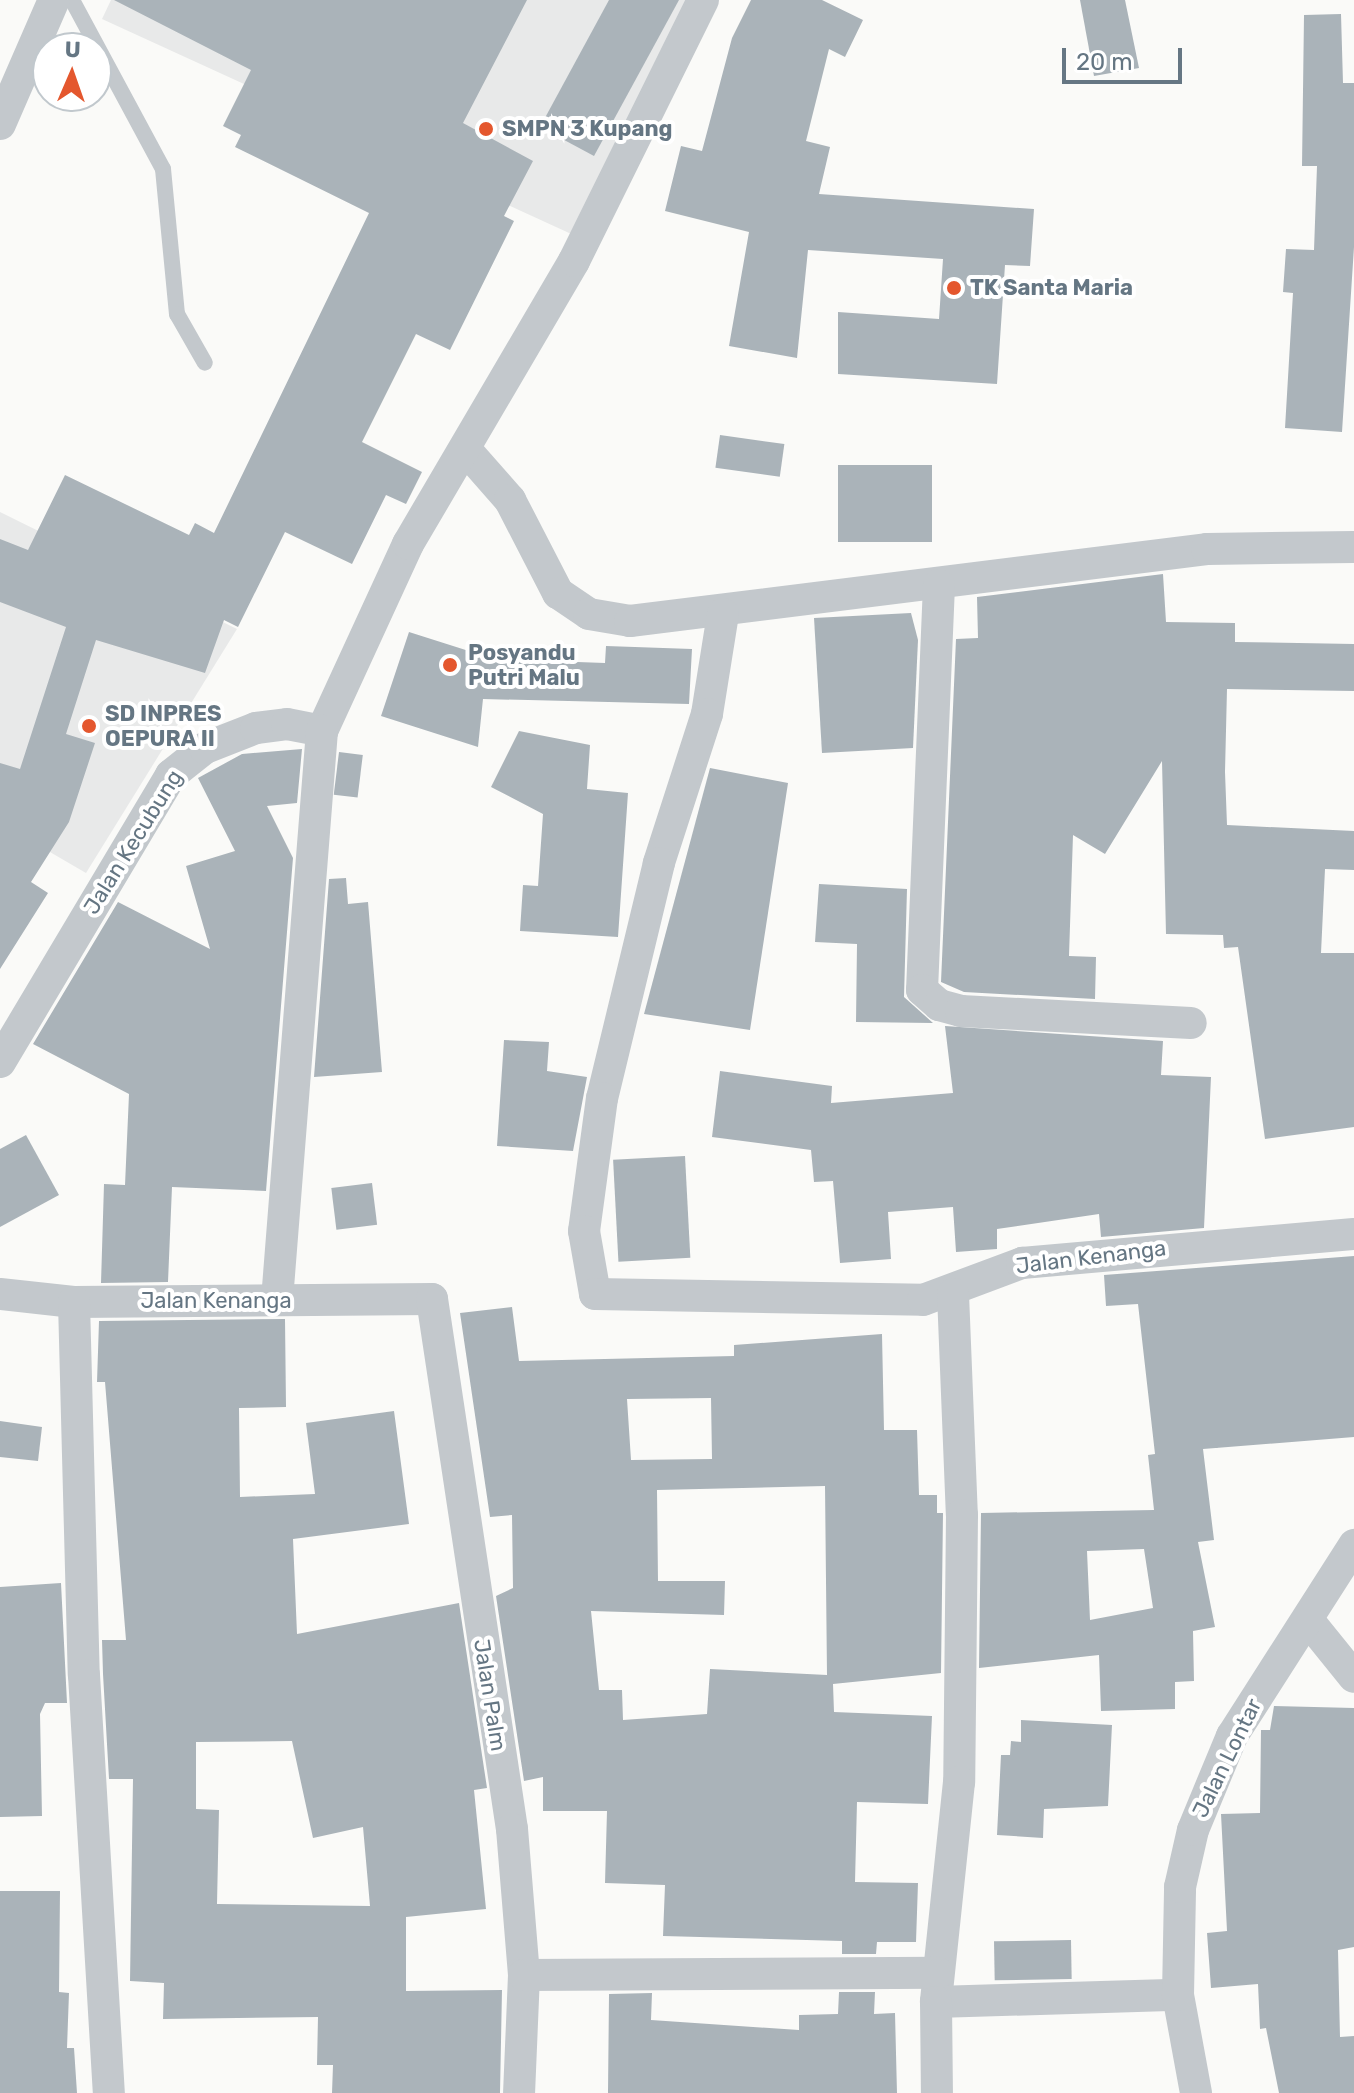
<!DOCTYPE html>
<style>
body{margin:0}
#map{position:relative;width:1354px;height:2093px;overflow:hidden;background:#fafaf8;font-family:Rubik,sans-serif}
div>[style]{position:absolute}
.built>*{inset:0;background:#e8e9e9}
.building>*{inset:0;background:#aab3b9;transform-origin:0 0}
.lane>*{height:16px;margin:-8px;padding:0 8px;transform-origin:8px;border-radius:8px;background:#c3c8cc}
.street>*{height:32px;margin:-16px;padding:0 16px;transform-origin:16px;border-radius:16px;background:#c3c8cc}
.dots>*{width:22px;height:22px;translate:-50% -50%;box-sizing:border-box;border:4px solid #fff;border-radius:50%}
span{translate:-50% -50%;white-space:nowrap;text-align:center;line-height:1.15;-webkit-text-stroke:8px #fff;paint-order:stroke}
.poi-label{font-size:22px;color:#657683;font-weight:700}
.left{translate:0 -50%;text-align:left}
.street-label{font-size:22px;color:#657683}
.north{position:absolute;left:32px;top:32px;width:80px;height:80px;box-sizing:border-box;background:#fff;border:2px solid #c1c8cd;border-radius:50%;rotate:2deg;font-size:22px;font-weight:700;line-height:32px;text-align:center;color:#657683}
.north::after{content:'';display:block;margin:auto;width:28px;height:36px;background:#e4572e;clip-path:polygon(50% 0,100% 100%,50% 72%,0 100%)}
.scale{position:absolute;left:1062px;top:48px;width:120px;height:36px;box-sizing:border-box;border:4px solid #657683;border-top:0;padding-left:10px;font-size:24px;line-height:28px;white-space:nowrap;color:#657683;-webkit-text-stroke:6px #fff;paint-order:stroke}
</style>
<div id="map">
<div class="built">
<div style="clip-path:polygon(111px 0,691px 0,580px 238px,102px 19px)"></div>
<div style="clip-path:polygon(0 512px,237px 629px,86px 873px,0 823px)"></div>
</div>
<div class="building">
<div style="clip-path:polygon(114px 0,527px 0,463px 123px,533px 161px,504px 216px,514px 221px,450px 350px,416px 334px,362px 442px,422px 472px,406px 504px,386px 495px,352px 564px,285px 532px,238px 627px,224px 620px,205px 673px,96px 640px,66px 734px,95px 743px,69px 822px,31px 882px,48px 893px,0 969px,0 763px,20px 769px,66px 627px,0 602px,0 539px,28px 550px,65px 475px,189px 535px,195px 523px,214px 533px,369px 213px,235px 147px,241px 135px,223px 126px,251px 70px)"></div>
<div style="clip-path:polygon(609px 0,679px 0,594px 156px,540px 127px)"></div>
<div style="clip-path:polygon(751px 0,822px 0,863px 20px,845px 57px,829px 49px,806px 141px,830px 147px,819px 194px,1034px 209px,1030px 266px,1005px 265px,997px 384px,838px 374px,838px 312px,939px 319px,943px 259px,808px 250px,797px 358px,729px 346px,749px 232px,665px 211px,681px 146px,702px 151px,732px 38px)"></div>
<div style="clip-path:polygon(1080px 0,1125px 0,1139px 68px,1094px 76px)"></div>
<div style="clip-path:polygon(1341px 14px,1343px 83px,1354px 83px,1354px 247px,1342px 432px,1285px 428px,1293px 293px,1283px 292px,1286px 249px,1314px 250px,1317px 166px,1302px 166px,1304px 15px)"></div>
<div style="left:720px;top:435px;width:65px;height:33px;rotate:8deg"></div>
<div style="left:838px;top:465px;width:94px;height:77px"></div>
<div style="clip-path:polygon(1163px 574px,1166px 622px,1235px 623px,1235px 642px,1354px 644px,1354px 691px,1227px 689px,1225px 772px,1227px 825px,1354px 831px,1354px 870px,1325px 869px,1321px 953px,1354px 953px,1354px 1127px,1265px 1139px,1238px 947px,1224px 948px,1223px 935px,1166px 934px,1162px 761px,1105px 854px,1073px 835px,1069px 956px,1096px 957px,1095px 999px,964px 992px,941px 982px,956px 639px,978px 638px,977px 597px)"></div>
<div style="clip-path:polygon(911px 613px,918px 640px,913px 748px,822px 753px,814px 618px)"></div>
<div style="clip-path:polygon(409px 632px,494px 659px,605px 663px,606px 646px,692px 649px,689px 704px,483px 699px,478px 747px,381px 716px)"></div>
<div style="clip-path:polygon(519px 731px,590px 745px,587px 789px,628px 793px,618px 937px,520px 931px,523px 885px,538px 886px,543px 814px,491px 787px)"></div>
<div style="clip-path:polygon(302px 749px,297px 803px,267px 806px,293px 858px,266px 1191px,172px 1187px,168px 1282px,101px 1283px,104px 1184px,125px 1185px,129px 1094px,33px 1044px,118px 902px,210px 949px,186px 866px,235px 851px,198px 778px,242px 754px)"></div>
<div style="left:339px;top:752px;width:24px;height:43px;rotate:7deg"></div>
<div style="clip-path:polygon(710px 768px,788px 783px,750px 1030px,644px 1014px)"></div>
<div style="clip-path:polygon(346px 878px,348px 904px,368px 902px,382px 1072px,314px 1077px,329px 879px)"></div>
<div style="clip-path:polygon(819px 884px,907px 889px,904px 997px,933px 1023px,856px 1022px,857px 944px,815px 942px)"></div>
<div style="clip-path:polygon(945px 1026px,1163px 1041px,1161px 1075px,1211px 1077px,1204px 1228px,1101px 1237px,1099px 1214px,997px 1229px,997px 1249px,956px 1252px,953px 1207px,888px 1212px,891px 1259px,840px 1263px,833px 1181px,814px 1182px,811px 1150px,712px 1137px,720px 1071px,832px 1086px,831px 1103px,953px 1093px)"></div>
<div style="clip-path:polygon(504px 1040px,549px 1042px,547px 1071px,587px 1077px,573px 1151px,497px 1146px)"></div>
<div style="clip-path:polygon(26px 1135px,59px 1195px,0 1227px,0 1149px)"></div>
<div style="left:685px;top:1156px;width:102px;height:72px;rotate:87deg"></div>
<div style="left:372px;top:1183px;width:42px;height:41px;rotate:83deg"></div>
<div style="clip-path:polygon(evenodd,1354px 1256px,1354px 1437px,1203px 1449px,1214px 1540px,1198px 1542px,1215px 1627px,1193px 1631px,1194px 1681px,1175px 1682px,1175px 1709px,1101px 1711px,1099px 1655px,979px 1668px,981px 1513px,1154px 1510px,1148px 1455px,1155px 1454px,1138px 1304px,1106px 1306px,1104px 1275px,1354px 1256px,1144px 1549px,1153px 1608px,1090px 1620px,1087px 1551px,1144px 1549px)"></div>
<div style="clip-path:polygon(evenodd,512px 1307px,519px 1361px,734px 1356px,734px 1345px,882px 1334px,884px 1430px,917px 1430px,919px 1495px,937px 1495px,937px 1513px,943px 1513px,941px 1673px,833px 1684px,834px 1712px,932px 1716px,928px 1804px,857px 1802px,855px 1882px,918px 1883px,916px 1942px,877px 1942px,876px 1954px,842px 1954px,842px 1941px,663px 1936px,665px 1885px,605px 1883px,607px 1811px,543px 1811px,543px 1777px,524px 1781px,496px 1596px,513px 1588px,512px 1515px,490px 1517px,460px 1313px,512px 1307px,711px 1398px,712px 1459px,631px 1460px,627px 1399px,711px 1398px,512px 1307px,825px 1486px,827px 1675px,710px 1669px,707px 1714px,623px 1720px,622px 1690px,599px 1690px,591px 1611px,724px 1615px,725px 1581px,658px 1581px,657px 1490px,825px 1486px)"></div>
<div style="clip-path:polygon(evenodd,285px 1319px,286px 1407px,239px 1408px,240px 1497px,315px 1494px,306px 1423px,394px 1411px,409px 1524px,293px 1539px,297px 1634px,459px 1603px,487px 1788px,474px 1790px,486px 1909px,406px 1917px,406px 1991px,502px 1990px,500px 2093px,332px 2093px,333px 2065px,317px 2065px,318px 2017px,163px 2019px,164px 1983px,130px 1981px,133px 1779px,109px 1779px,103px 1674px,102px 1640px,126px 1640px,105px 1382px,97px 1382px,99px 1321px,285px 1319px,292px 1741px,313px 1838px,363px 1827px,370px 1906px,217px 1904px,219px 1810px,196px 1809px,196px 1742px,292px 1741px)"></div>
<div style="clip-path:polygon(0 1421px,42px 1427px,38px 1461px,0 1457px)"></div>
<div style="clip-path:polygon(61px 1583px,67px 1703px,45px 1703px,40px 1714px,42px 1816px,0 1817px,0 1587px)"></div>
<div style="clip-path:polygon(1274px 1706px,1354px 1708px,1354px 1947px,1338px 1950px,1340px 2037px,1354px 2036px,1354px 2093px,1279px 2093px,1266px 2028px,1260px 2029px,1258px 1984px,1211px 1988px,1207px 1933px,1227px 1931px,1221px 1814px,1260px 1813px,1261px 1730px,1270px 1730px)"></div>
<div style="clip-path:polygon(1021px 1720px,1112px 1725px,1108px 1806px,1044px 1809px,1043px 1838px,997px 1835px,1001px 1755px,1010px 1755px,1011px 1741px,1021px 1742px)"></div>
<div style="clip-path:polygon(0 1891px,60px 1891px,59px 1992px,69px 1993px,67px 2048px,74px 2048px,77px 2093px,0 2093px)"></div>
<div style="left:1071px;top:1940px;width:39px;height:77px;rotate:89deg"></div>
<div style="clip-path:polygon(839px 1992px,875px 1992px,874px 2014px,895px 2013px,897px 2093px,608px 2093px,609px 1994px,652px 1993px,651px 2020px,799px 2030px,799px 2015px,838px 2014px)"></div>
</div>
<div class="lane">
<div style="left:72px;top:0;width:192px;rotate:61.7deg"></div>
<div style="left:163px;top:169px;width:146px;rotate:84.5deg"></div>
<div style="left:177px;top:314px;width:56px;rotate:60.3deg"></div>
</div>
<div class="street">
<div style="left:0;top:124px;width:135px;rotate:-66.5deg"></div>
<div style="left:466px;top:450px;width:67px;rotate:48.7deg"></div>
<div style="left:510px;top:500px;width:105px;rotate:62.7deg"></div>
<div style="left:558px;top:593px;width:37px;rotate:34deg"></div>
<div style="left:589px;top:614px;width:42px;rotate:9.7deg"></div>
<div style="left:630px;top:621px;width:581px;rotate:-7.11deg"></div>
<div style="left:1207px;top:549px;width:147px;rotate:-0.8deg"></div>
<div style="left:939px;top:585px;width:405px;rotate:92.4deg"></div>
<div style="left:922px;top:990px;width:23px;rotate:41deg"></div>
<div style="left:939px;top:1005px;width:23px;rotate:15deg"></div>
<div style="left:961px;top:1011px;width:230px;rotate:3deg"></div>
<div style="left:723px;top:614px;width:101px;rotate:99.1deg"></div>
<div style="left:707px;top:714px;width:157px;rotate:107.9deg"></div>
<div style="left:659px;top:863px;width:242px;rotate:103.6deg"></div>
<div style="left:602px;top:1098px;width:134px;rotate:97.7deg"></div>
<div style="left:584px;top:1231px;width:64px;rotate:80.1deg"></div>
<div style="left:595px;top:1294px;width:328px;rotate:1deg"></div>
<div style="left:923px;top:1300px;width:106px;rotate:-20.5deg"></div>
<div style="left:1022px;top:1263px;width:333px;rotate:-5deg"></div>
<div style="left:0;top:1062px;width:334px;rotate:-59.2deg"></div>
<div style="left:171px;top:775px;width:43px;rotate:-38.5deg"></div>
<div style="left:205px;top:748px;width:55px;rotate:-21.4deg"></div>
<div style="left:256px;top:728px;width:31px;rotate:-7deg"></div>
<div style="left:287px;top:724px;width:36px;rotate:11deg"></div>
<div style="left:322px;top:731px;width:206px;rotate:-65.3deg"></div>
<div style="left:408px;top:544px;width:328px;rotate:-59.6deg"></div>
<div style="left:574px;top:261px;width:291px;rotate:-63.7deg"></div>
<div style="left:0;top:1294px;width:74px;rotate:6.2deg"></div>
<div style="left:74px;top:1302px;width:358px;rotate:-0.5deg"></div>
<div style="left:432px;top:1299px;width:536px;rotate:81.42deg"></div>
<div style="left:512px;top:1829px;width:146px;rotate:85.3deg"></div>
<div style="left:524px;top:1975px;width:118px;rotate:92.4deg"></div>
<div style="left:953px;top:1294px;width:221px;rotate:87.7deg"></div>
<div style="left:962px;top:1515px;width:267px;rotate:90.6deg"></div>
<div style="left:959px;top:1782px;width:221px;rotate:96deg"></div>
<div style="left:936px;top:2002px;width:242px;rotate:-1.7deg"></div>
<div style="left:277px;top:1300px;width:571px;rotate:-85.48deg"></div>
<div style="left:74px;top:1302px;width:373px;rotate:88.5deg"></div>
<div style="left:84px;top:1675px;width:419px;rotate:86.6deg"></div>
<div style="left:1308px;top:1620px;width:73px;rotate:51.1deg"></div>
<div style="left:524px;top:1975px;width:414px;rotate:-0.3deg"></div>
<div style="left:936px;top:2002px;width:91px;rotate:89.4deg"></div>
<div style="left:1196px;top:2093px;width:100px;rotate:-100.4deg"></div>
<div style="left:1178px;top:1995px;width:108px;rotate:-88.9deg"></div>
<div style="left:1180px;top:1887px;width:58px;rotate:-77.2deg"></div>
<div style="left:1193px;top:1830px;width:102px;rotate:-67.5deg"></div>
<div style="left:1232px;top:1736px;width:227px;rotate:-57.4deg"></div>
</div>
<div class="dots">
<div style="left:486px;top:129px;background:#e4572e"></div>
<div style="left:954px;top:288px;background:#e4572e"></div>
<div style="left:450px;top:665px;background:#e4572e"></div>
<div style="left:89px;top:726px;background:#e4572e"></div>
</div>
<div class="poi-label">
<span class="left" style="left:502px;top:129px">SMPN 3 Kupang</span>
<span class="left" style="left:970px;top:288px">TK Santa Maria</span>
<span class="left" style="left:468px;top:665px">Posyandu<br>Putri Malu</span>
<span class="left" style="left:105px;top:726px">SD INPRES<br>OEPURA II</span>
</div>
<div class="street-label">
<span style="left:133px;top:842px;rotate:-58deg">Jalan Kecubung</span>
<span style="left:1091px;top:1257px;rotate:-7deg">Jalan Kenanga</span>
<span style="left:216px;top:1301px">Jalan Kenanga</span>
<span style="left:490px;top:1695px;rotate:81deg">Jalan Palm</span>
<span style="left:1227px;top:1758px;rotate:-64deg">Jalan Lontar</span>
</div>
<div class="north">U</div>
<div class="scale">20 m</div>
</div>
